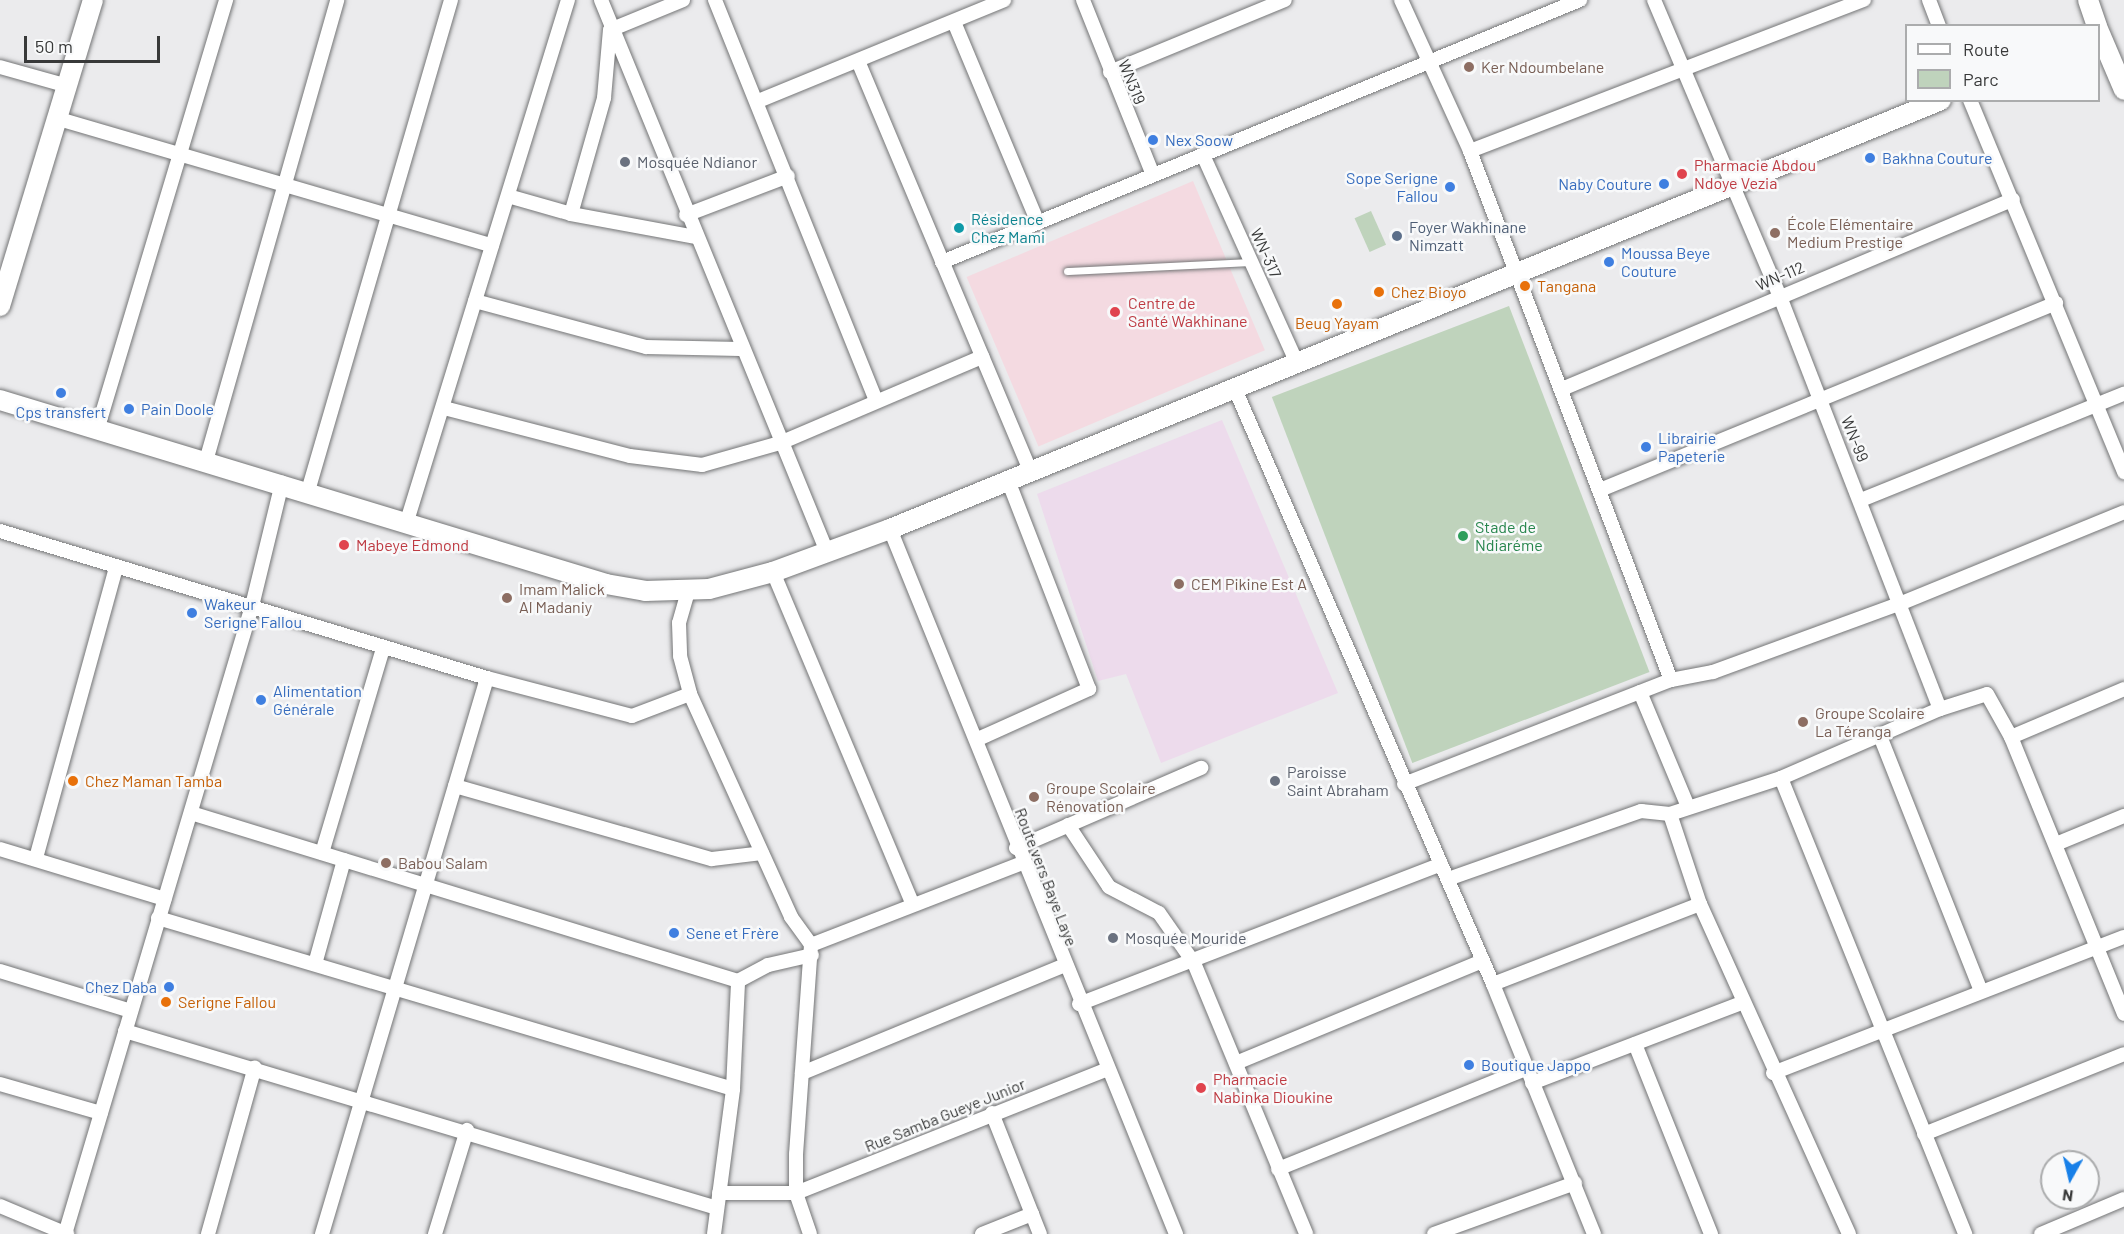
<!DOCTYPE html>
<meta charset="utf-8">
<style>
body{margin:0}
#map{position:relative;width:2124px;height:1234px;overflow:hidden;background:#ebebed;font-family:Barlow,sans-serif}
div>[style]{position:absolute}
.education>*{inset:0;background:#eddbec}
.medical>*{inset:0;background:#f4dae1;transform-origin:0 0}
.green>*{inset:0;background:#bfd3bc;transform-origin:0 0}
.roads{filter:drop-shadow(0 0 2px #747576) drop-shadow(0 0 2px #747576)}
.lane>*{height:7px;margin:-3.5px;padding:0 3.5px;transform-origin:3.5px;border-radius:3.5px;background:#fff}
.street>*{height:14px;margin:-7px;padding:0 7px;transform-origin:7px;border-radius:7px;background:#fff}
.secondary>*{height:20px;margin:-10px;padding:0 10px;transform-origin:10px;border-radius:10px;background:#fff}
.dots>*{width:16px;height:16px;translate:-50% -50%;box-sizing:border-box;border:3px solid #f8f9fa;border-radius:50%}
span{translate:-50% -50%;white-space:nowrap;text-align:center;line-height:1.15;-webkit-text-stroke:5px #f8f9fa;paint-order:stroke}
.education-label{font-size:16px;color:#785e54}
.left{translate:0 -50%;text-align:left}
.street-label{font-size:16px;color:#383939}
.shop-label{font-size:16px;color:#366cbe}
.right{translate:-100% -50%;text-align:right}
.worship-label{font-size:16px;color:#5b616d}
.health-label{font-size:16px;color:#be3a42}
.culture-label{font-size:16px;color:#0d838f}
.service-label{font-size:16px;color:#4e5e75}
.food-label{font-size:16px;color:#c56008}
.leisure-label{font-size:16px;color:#27864d}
.legend{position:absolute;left:1905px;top:24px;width:195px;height:78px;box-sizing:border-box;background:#f8f9fa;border:2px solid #abacad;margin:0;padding:8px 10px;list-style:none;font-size:18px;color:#383939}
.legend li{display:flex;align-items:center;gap:12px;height:30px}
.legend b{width:30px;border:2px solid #abacad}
.north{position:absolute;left:2040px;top:1150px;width:60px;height:60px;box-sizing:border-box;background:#f8f9fa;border:2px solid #abacad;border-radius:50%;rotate:188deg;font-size:16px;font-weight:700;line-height:24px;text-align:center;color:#383939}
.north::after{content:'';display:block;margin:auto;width:21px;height:27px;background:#1880e8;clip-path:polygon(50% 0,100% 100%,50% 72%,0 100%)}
.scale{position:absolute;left:24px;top:36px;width:136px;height:27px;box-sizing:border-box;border:3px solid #383939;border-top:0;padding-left:8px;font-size:18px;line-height:21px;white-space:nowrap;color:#383939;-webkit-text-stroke:4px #f8f9fa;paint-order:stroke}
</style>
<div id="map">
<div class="education">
<div style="clip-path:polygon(1222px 420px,1338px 693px,1161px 763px,1126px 674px,1098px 681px,1037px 494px)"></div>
</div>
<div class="medical">
<div style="left:1193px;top:181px;width:184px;height:246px;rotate:67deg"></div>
</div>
<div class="green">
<div style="left:1371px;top:211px;width:37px;height:18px;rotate:66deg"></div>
<div style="left:1509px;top:306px;width:392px;height:254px;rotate:69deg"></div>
</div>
<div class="roads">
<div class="lane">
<div style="left:1067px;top:271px;width:185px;rotate:-2.8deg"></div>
</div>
<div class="street">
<div style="left:601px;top:0;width:596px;rotate:67.73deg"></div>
<div style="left:715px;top:0;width:432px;rotate:68.1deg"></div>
<div style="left:1083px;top:0;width:188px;rotate:68.2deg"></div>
<div style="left:1401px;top:0;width:166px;rotate:65.4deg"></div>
<div style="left:1470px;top:151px;width:566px;rotate:69.2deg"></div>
<div style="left:1654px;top:0;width:319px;rotate:67deg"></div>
<div style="left:1779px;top:294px;width:445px;rotate:68.8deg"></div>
<div style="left:1929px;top:0;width:28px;rotate:69deg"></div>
<div style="left:954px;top:22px;width:218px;rotate:67.3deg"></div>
<div style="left:858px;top:61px;width:445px;rotate:67.2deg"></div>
<div style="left:0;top:67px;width:71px;rotate:15.6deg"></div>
<div style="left:1110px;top:72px;width:189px;rotate:-22.4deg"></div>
<div style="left:1970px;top:100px;width:403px;rotate:67.5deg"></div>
<div style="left:758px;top:101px;width:266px;rotate:-22.3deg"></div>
<div style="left:59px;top:119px;width:451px;rotate:16.3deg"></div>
<div style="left:1470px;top:151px;width:422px;rotate:-21deg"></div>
<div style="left:1203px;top:155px;width:230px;rotate:65.7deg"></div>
<div style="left:508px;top:196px;width:66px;rotate:15.9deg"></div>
<div style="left:571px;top:214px;width:126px;rotate:10.5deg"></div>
<div style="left:571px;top:214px;width:121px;rotate:-74.1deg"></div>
<div style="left:604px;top:98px;width:68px;rotate:-85deg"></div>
<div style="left:610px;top:30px;width:79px;rotate:-22.3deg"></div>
<div style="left:686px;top:215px;width:109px;rotate:-20.9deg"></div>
<div style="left:942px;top:262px;width:690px;rotate:-22.33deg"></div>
<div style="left:475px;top:301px;width:177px;rotate:15.1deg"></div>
<div style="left:646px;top:347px;width:94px;rotate:1.2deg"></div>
<div style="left:1235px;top:389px;width:649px;rotate:66.56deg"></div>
<div style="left:1493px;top:984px;width:270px;rotate:68deg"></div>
<div style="left:1562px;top:389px;width:489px;rotate:-22.8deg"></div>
<div style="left:444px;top:408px;width:192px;rotate:14.5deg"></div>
<div style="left:630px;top:456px;width:73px;rotate:7.1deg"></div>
<div style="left:702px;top:465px;width:81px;rotate:-15.8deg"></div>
<div style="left:780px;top:443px;width:220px;rotate:-23.1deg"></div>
<div style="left:98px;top:427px;width:446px;rotate:-73.3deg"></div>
<div style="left:206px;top:461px;width:479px;rotate:-74.1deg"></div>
<div style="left:1600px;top:490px;width:493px;rotate:-22.3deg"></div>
<div style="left:308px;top:491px;width:511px;rotate:-73.76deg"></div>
<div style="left:1861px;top:500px;width:284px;rotate:-22deg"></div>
<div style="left:407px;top:521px;width:545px;rotate:-72.83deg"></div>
<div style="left:890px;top:529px;width:761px;rotate:67.92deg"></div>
<div style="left:0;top:531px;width:509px;rotate:16.8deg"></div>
<div style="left:487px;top:678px;width:150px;rotate:14.7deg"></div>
<div style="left:632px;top:716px;width:62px;rotate:-20.8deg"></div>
<div style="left:773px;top:572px;width:359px;rotate:67.2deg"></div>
<div style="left:689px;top:588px;width:36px;rotate:106deg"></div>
<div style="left:679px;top:623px;width:33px;rotate:88deg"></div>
<div style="left:680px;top:656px;width:39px;rotate:75deg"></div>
<div style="left:690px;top:694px;width:245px;rotate:65.6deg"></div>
<div style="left:791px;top:917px;width:34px;rotate:54deg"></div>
<div style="left:811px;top:945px;width:210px;rotate:94.1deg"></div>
<div style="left:796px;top:1154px;width:39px;rotate:90deg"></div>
<div style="left:796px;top:1193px;width:43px;rotate:71.1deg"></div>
<div style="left:1640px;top:692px;width:125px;rotate:67.3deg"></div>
<div style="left:1880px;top:736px;width:274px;rotate:68.4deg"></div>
<div style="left:2011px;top:737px;width:123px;rotate:-23deg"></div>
<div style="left:978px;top:739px;width:122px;rotate:-24.2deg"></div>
<div style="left:1089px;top:689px;width:224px;rotate:-111.2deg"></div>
<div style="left:1781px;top:778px;width:492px;rotate:68deg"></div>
<div style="left:1404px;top:784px;width:287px;rotate:-21.3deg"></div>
<div style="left:1671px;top:680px;width:43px;rotate:-10.8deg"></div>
<div style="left:1713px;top:672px;width:198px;rotate:-20.1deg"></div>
<div style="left:1899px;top:604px;width:243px;rotate:-22.2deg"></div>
<div style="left:455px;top:786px;width:267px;rotate:15.9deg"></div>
<div style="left:712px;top:859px;width:50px;rotate:-6.8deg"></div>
<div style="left:191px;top:813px;width:572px;rotate:17.07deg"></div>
<div style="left:1670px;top:814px;width:117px;rotate:-18deg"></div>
<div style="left:1781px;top:778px;width:173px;rotate:-23.5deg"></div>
<div style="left:1940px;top:709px;width:49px;rotate:-17.7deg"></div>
<div style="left:1987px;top:694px;width:49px;rotate:60.8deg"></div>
<div style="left:2011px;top:737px;width:299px;rotate:67.8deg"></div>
<div style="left:1068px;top:825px;width:74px;rotate:56.5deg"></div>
<div style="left:1109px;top:887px;width:56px;rotate:27.5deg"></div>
<div style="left:1159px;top:913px;width:61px;rotate:55deg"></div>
<div style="left:1194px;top:963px;width:293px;rotate:67.5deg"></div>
<div style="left:2056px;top:844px;width:74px;rotate:-22.4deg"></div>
<div style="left:1016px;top:848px;width:202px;rotate:-23.4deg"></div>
<div style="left:0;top:849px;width:172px;rotate:16.9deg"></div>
<div style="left:322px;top:853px;width:214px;rotate:-73.4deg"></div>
<div style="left:36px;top:858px;width:302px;rotate:-74.6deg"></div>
<div style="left:1448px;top:879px;width:205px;rotate:-19.4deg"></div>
<div style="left:1641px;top:811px;width:29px;rotate:6deg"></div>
<div style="left:1670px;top:814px;width:95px;rotate:71.6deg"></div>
<div style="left:1700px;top:904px;width:362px;rotate:65.7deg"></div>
<div style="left:158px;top:918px;width:600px;rotate:16.56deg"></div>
<div style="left:811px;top:945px;width:226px;rotate:-21.2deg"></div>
<div style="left:315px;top:964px;width:108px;rotate:-74.4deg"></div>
<div style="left:0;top:971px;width:137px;rotate:17deg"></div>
<div style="left:1493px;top:984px;width:222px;rotate:-21.1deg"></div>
<div style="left:1079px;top:1004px;width:388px;rotate:-21.1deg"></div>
<div style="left:125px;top:1031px;width:618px;rotate:16.65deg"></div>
<div style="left:1635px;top:1044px;width:205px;rotate:68.2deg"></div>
<div style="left:1236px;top:1063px;width:266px;rotate:-22.5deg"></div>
<div style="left:802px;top:1073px;width:282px;rotate:-22.3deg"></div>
<div style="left:1773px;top:1073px;width:376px;rotate:-21.2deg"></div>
<div style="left:1532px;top:1083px;width:225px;rotate:-20.9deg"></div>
<div style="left:0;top:1084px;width:105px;rotate:16deg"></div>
<div style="left:992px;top:1113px;width:130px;rotate:68.4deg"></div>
<div style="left:1924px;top:1134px;width:215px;rotate:-21.8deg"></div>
<div style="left:1278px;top:1169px;width:266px;rotate:-22deg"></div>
<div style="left:719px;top:1193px;width:77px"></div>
<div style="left:796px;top:1193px;width:335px;rotate:-21.7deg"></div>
<div style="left:0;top:1206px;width:73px;rotate:22.7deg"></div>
<div style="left:65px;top:1234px;width:655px;rotate:-73.42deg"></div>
<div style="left:252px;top:606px;width:127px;rotate:-76.3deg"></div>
<div style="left:208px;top:1234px;width:173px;rotate:-74.3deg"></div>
<div style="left:322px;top:1234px;width:580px;rotate:-73.47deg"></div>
<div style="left:435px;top:1234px;width:109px;rotate:-72.9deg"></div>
<div style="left:714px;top:1234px;width:146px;rotate:-82.5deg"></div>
<div style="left:733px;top:1089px;width:108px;rotate:-87.3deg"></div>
<div style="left:738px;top:981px;width:34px;rotate:-28deg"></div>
<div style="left:768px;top:965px;width:45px;rotate:-12.8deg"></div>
<div style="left:982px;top:1234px;width:54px;rotate:-21.8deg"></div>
<div style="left:1434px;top:1234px;width:150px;rotate:-19.9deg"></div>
<div style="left:2041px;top:1234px;width:90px;rotate:-22.9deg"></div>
</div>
<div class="secondary">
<div style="left:2088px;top:0;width:28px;rotate:71deg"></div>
<div style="left:2098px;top:29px;width:66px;rotate:66.9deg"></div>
<div style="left:0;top:306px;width:320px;rotate:-73.1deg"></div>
<div style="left:0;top:400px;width:633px;rotate:16.89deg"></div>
<div style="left:606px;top:584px;width:40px;rotate:10deg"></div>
<div style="left:645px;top:591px;width:64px;rotate:-1.8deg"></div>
<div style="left:709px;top:589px;width:66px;rotate:-14.9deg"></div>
<div style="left:773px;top:572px;width:125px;rotate:-20.2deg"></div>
<div style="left:890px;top:529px;width:1135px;rotate:-22.2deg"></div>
</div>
</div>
<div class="dots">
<div style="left:1469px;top:67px;background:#8d6e63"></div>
<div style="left:1153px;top:140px;background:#3f7fe0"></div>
<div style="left:1870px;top:158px;background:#3f7fe0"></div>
<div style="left:625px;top:162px;background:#6b7280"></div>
<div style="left:1682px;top:174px;background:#e0444e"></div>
<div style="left:1664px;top:184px;background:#3f7fe0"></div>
<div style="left:1450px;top:187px;background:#3f7fe0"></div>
<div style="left:959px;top:228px;background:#0f9aa8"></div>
<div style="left:1775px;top:233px;background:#8d6e63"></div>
<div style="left:1397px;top:236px;background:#5c6f8a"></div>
<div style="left:1609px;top:262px;background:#3f7fe0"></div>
<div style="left:1525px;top:286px;background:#e8710a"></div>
<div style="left:1379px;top:292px;background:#e8710a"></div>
<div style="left:1337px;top:304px;background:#e8710a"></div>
<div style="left:1115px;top:312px;background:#e0444e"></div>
<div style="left:61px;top:393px;background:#3f7fe0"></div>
<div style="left:129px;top:409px;background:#3f7fe0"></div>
<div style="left:1646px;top:447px;background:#3f7fe0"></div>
<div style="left:1463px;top:536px;background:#2e9e5b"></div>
<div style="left:344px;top:545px;background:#e0444e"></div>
<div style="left:1179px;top:584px;background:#8d6e63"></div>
<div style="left:507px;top:598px;background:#8d6e63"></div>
<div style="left:192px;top:613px;background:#3f7fe0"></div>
<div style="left:261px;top:700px;background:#3f7fe0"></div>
<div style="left:1803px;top:722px;background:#8d6e63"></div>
<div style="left:73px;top:781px;background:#e8710a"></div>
<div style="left:1275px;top:781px;background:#6b7280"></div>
<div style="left:1034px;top:797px;background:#8d6e63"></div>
<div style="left:386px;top:863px;background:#8d6e63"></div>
<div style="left:674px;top:933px;background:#3f7fe0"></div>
<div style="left:1113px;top:938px;background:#6b7280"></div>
<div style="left:169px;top:987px;background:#3f7fe0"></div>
<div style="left:166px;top:1002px;background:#e8710a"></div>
<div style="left:1469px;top:1065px;background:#3f7fe0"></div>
<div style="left:1201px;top:1088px;background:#e0444e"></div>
</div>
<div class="education-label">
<span class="left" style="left:1481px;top:67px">Ker Ndoumbelane</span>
<span class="left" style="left:1787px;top:233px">École Elémentaire<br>Medium Prestige</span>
<span class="left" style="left:1191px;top:584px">CEM Pikine Est A</span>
<span class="left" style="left:519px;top:598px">Imam Malick<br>Al Madaniy</span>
<span class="left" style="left:1815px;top:722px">Groupe Scolaire<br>La Téranga</span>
<span class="left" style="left:1046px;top:797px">Groupe Scolaire<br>Rénovation</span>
<span class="left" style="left:398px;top:863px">Babou Salam</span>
</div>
<div class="street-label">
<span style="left:1132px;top:82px;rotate:68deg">WN319</span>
<span style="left:1266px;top:253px;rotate:66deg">WN-317</span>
<span style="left:1780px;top:276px;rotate:-23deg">WN-112</span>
<span style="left:1855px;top:439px;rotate:68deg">WN-99</span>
<span style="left:1046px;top:877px;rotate:69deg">Route vers Baye Laye</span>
<span style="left:945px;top:1115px;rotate:-22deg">Rue Samba Gueye Junior</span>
</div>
<div class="shop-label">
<span class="left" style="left:1165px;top:140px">Nex Soow</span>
<span class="left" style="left:1882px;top:158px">Bakhna Couture</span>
<span class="right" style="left:1438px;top:187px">Sope Serigne<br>Fallou</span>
<span class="right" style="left:1652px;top:184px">Naby Couture</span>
<span class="left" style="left:1621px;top:262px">Moussa Beye<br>Couture</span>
<span class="left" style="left:141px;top:409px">Pain Doole</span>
<span style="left:61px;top:412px">Cps transfert</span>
<span class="left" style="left:1658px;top:447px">Librairie<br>Papeterie</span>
<span class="left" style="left:204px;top:613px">Wakeur<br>Serigne Fallou</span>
<span class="left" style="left:273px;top:700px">Alimentation<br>Générale</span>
<span class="left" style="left:686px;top:933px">Sene et Frère</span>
<span class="right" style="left:157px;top:987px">Chez Daba</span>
<span class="left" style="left:1481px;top:1065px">Boutique Jappo</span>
</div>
<div class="worship-label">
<span class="left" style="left:637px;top:162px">Mosquée Ndianor</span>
<span class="left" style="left:1287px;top:781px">Paroisse<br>Saint Abraham</span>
<span class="left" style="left:1125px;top:938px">Mosquée Mouride</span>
</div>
<div class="health-label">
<span class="left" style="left:1694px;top:174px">Pharmacie Abdou<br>Ndoye Vezia</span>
<span class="left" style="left:1128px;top:312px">Centre de<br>Santé Wakhinane</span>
<span class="left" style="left:356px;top:545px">Mabeye Edmond</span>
<span class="left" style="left:1213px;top:1088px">Pharmacie<br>Nabinka Dioukine</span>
</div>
<div class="culture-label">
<span class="left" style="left:971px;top:228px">Résidence<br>Chez Mami</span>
</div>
<div class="service-label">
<span class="left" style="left:1409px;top:236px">Foyer Wakhinane<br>Nimzatt</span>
</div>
<div class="food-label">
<span class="left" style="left:1537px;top:286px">Tangana</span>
<span class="left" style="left:1391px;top:292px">Chez Bioyo</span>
<span style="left:1337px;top:323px">Beug Yayam</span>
<span class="left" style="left:85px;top:781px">Chez Maman Tamba</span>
<span class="left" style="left:178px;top:1002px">Serigne Fallou</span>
</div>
<div class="leisure-label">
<span class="left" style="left:1475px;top:536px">Stade de<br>Ndiaréme</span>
</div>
<ul class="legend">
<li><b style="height:8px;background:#fff"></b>Route</li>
<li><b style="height:16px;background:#bfd3bc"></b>Parc</li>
</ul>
<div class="north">N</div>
<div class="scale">50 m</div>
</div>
